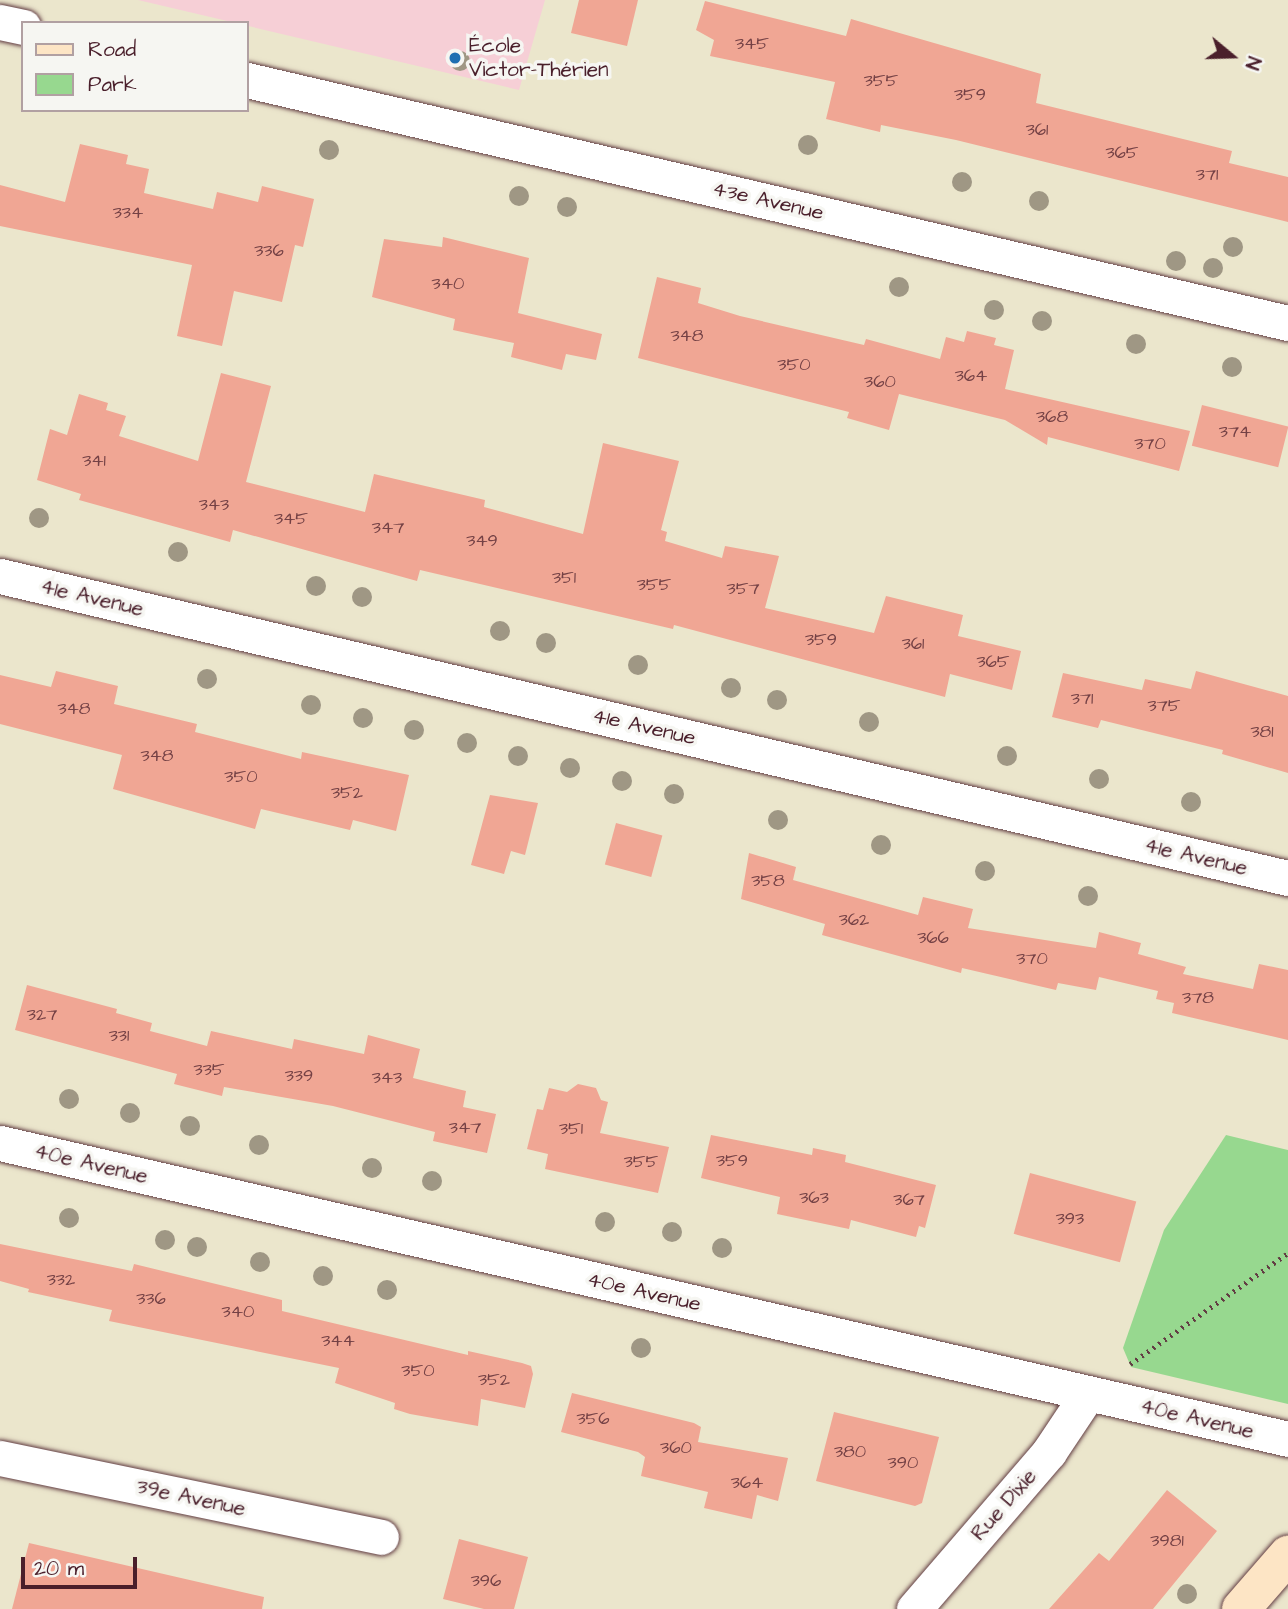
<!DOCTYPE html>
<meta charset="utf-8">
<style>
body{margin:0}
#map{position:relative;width:1288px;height:1609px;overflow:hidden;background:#ebe6cc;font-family:"Architects Daughter",sans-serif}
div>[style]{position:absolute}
.built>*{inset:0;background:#f6cfd6}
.green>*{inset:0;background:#97d88f}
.building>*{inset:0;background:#f0a694;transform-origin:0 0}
.path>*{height:4.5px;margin-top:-2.25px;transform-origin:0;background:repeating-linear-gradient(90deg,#623d43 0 2px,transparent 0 7px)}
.roads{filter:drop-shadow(0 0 2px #623d43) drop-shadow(0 0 2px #623d43)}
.minor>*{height:35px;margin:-17.5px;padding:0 17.5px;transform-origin:17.5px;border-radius:17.5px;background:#fff}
.secondary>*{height:38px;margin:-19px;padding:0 19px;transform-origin:19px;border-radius:19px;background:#fde5c5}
.trees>*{width:20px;height:20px;margin:-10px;border-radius:50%;background:#9f9784}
.dots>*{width:19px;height:19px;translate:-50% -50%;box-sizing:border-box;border:4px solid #f6f6f2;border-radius:50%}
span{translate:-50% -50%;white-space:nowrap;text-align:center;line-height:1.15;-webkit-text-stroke:7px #f6f6f2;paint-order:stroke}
.number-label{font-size:18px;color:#744145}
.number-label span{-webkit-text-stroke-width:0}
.poi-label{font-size:21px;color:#4a1f2b}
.left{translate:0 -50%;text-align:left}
.street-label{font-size:21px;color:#4a1f2b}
.legend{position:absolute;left:21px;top:21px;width:228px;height:91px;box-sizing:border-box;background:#f6f6f2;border:2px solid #b1a0a2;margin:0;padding:9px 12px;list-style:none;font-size:21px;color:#4a1f2b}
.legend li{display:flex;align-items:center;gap:14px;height:35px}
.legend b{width:35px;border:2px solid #b1a0a2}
.north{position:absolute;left:1197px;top:21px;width:70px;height:70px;-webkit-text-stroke:5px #f6f6f2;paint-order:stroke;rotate:109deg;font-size:19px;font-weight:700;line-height:28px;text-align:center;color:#4a1f2b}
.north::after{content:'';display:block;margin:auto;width:24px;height:32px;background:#4a1f2b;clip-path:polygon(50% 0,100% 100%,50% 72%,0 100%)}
.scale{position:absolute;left:21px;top:1557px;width:116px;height:32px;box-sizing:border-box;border:4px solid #4a1f2b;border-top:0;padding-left:9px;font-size:21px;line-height:24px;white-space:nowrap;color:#4a1f2b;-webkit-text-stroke:5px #f6f6f2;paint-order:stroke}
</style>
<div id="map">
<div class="built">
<div style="clip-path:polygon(138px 0,545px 0,519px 90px)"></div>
</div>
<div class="green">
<div style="clip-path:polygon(1226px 1135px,1288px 1150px,1288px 1404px,1131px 1367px,1123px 1348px,1164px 1230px)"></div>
</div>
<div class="building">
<div style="clip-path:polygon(579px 0,638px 0,627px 46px,571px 33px)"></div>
<div style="clip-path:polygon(705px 1px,846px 36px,851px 19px,1041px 74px,1036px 103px,1232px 151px,1229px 163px,1288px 177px,1288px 222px,956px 140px,881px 125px,880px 132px,826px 119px,835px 82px,710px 56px,714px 40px,696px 30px)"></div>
<div style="clip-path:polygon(80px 144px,128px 155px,126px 164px,149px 169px,144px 193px,213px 209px,217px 192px,258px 202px,262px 186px,314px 199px,303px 247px,295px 245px,282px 302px,234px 291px,222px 346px,177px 336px,192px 265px,0 226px,0 185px,65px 202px)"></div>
<div style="clip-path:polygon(443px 237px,529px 258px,518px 313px,602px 334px,596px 360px,566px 354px,562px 370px,511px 357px,514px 343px,453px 330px,455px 319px,372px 297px,384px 239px,442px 247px)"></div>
<div style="clip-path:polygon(657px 277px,701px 288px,698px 303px,740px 316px,864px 345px,866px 339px,940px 359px,946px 337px,964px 342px,967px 331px,996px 338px,994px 345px,1014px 350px,1005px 389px,1190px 431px,1179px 471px,1048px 437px,1047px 445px,1005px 420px,899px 394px,889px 430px,847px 418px,849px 412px,638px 358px)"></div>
<div style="clip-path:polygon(221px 373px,271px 386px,246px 482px,365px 512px,374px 474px,485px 500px,484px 507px,583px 534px,603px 443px,679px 461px,661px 530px,667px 532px,665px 541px,722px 558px,725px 546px,779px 556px,765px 608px,874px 633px,886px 596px,963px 615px,958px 636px,1021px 651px,1012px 690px,950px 674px,945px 697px,674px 625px,673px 629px,420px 570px,417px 581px,233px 530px,230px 542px,79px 500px,81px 494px,37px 480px,50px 429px,67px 435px,79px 394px,108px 403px,106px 410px,126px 416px,119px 436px,198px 461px)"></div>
<div style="left:1202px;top:405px;width:89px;height:42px;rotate:14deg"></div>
<div style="clip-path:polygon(56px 671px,118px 686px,114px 704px,197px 724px,195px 732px,301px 759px,302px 752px,409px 775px,396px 831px,353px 820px,350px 830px,261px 809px,255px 829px,113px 789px,122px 755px,0 724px,0 675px,51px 687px)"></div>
<div style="clip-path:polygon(1196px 671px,1288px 696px,1288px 773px,1222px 754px,1223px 750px,1101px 720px,1098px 728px,1052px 717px,1063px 673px,1142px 690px,1145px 679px,1191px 689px)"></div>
<div style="clip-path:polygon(490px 795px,538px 803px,525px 855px,511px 851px,504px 874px,471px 865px)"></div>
<div style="left:616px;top:823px;width:48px;height:43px;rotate:15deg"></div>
<div style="clip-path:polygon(749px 853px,796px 867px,793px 880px,918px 915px,923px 897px,973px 909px,968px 928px,1096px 948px,1099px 932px,1141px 943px,1138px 954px,1186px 967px,1183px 974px,1253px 989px,1259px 964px,1288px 970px,1288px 1040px,1172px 1013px,1174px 1003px,1156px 999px,1158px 991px,1099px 977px,1096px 990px,1058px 983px,1056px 990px,962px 968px,961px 973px,822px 935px,825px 924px,741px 899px)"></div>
<div style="clip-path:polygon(27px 985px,117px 1009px,116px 1013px,152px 1023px,150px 1031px,207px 1046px,211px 1031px,292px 1049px,294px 1039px,364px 1054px,368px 1035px,420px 1049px,413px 1078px,466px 1091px,463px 1107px,496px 1114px,487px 1153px,433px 1141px,435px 1132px,333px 1106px,224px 1087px,222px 1096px,174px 1084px,177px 1074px,15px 1030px)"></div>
<div style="clip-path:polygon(578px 1084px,596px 1088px,601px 1100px,608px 1102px,600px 1133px,669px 1147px,658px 1193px,545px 1169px,548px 1154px,527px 1149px,537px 1109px,543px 1110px,549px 1088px,567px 1092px)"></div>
<div style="clip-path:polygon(711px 1135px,812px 1155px,813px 1148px,846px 1155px,845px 1162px,936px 1185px,925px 1228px,919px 1226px,916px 1237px,851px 1220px,849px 1229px,777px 1214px,780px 1197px,701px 1178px)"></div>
<div style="left:1030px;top:1173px;width:110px;height:63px;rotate:15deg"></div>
<div style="clip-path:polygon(0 1244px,132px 1271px,134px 1264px,282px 1300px,282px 1311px,468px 1355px,468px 1351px,522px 1363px,531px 1366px,533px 1374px,525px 1408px,481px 1399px,478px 1426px,410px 1414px,394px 1409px,395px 1403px,335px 1383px,339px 1368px,109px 1321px,112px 1310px,28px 1292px,29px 1289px,0 1281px)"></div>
<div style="clip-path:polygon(572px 1393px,694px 1423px,701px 1427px,698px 1442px,788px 1458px,778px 1501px,757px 1495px,752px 1519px,704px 1508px,708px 1492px,641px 1476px,645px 1457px,638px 1452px,561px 1432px)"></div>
<div style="clip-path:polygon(834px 1412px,939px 1437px,922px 1503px,915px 1506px,816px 1481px)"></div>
<div style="clip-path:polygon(1167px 1490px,1217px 1531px,1153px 1609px,1049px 1609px,1099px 1553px,1109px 1561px)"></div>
<div style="clip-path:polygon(459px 1539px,528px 1557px,514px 1609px,484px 1609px,443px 1599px)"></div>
<div style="clip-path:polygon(29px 1543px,264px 1597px,262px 1609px,12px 1609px)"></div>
</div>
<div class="path">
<div style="left:1130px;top:1364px;width:193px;rotate:-35.1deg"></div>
</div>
<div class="roads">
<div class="minor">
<div style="left:0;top:22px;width:24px;rotate:12deg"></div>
<div style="left:247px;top:80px;width:1069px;rotate:13.14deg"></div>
<div style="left:0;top:576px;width:1323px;rotate:13.2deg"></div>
<div style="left:0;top:1143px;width:1322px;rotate:12.94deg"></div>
<div style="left:0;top:1458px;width:389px;rotate:11.7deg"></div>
<div style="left:914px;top:1609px;width:207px;rotate:-49.3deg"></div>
<div style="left:1049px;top:1452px;width:69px;rotate:-56.3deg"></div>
</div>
<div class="secondary">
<div style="left:1241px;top:1609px;width:72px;rotate:-49deg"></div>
</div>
</div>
<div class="trees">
<div style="left:460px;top:61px"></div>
<div style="left:808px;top:145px"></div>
<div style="left:329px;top:150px"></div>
<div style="left:962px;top:182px"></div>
<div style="left:519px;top:196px"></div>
<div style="left:1039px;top:201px"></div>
<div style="left:567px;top:207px"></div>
<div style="left:1233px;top:247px"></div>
<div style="left:1176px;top:261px"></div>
<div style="left:1213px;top:268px"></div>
<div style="left:899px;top:287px"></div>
<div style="left:994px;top:310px"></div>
<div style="left:1042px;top:321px"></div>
<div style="left:1136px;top:344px"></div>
<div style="left:1232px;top:367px"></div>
<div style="left:39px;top:518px"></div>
<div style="left:178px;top:552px"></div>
<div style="left:316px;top:586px"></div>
<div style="left:362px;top:597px"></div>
<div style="left:500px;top:631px"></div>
<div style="left:546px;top:643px"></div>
<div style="left:638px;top:665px"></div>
<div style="left:207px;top:679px"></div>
<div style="left:731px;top:688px"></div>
<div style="left:777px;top:700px"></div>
<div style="left:311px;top:705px"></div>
<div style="left:363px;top:718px"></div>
<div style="left:869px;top:722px"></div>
<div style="left:414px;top:730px"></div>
<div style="left:467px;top:743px"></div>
<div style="left:518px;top:756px"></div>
<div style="left:1007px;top:756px"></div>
<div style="left:570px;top:768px"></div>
<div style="left:1099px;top:779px"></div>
<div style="left:622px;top:781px"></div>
<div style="left:674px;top:794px"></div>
<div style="left:1191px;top:802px"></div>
<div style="left:778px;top:820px"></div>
<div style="left:881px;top:845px"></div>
<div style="left:985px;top:871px"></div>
<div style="left:1088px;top:896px"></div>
<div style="left:69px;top:1099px"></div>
<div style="left:130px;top:1113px"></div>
<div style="left:190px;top:1126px"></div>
<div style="left:259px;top:1145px"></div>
<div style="left:372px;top:1168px"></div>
<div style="left:432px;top:1181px"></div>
<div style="left:69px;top:1218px"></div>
<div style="left:605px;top:1222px"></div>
<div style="left:672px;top:1232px"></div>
<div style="left:165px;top:1240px"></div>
<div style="left:197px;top:1247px"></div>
<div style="left:722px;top:1248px"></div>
<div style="left:260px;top:1262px"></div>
<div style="left:323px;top:1276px"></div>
<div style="left:387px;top:1290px"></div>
<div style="left:641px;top:1348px"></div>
<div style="left:1187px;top:1594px"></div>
</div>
<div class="dots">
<div style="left:455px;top:58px;background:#1f6fb2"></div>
</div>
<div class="number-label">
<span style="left:752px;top:44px">345</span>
<span style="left:881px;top:81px">355</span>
<span style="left:970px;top:95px">359</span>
<span style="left:1037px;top:130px">361</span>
<span style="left:1122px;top:153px">365</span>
<span style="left:1207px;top:175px">371</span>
<span style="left:128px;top:213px">334</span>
<span style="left:269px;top:251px">336</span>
<span style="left:448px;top:284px">340</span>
<span style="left:687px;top:336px">348</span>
<span style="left:794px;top:365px">350</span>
<span style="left:971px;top:376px">364</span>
<span style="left:880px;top:382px">360</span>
<span style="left:1052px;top:417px">368</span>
<span style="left:1235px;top:432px">374</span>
<span style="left:1150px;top:444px">370</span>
<span style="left:94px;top:461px">341</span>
<span style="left:214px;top:505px">343</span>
<span style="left:291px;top:519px">345</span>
<span style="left:388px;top:528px">347</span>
<span style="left:482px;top:541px">349</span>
<span style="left:564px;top:578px">351</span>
<span style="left:654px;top:585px">355</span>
<span style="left:743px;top:589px">357</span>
<span style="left:821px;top:640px">359</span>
<span style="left:913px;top:644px">361</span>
<span style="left:993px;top:662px">365</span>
<span style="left:1082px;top:699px">371</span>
<span style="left:1164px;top:706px">375</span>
<span style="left:74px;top:709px">348</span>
<span style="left:1262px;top:732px">381</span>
<span style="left:157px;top:756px">348</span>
<span style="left:241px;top:777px">350</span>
<span style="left:347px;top:793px">352</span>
<span style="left:768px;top:881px">358</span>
<span style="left:854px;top:920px">362</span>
<span style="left:933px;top:938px">366</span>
<span style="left:1032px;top:959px">370</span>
<span style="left:1198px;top:998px">378</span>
<span style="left:42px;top:1015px">327</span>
<span style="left:119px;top:1036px">331</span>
<span style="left:209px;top:1070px">335</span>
<span style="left:299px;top:1076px">339</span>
<span style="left:387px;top:1078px">343</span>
<span style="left:465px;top:1128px">347</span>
<span style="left:571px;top:1129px">351</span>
<span style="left:732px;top:1161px">359</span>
<span style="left:641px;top:1162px">355</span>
<span style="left:814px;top:1198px">363</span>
<span style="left:909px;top:1200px">367</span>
<span style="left:1070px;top:1219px">393</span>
<span style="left:61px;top:1280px">332</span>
<span style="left:151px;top:1299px">336</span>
<span style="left:238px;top:1312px">340</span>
<span style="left:338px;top:1341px">344</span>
<span style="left:418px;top:1371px">350</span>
<span style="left:494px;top:1380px">352</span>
<span style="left:593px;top:1419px">356</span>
<span style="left:676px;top:1448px">360</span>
<span style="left:850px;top:1452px">380</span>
<span style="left:903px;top:1463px">390</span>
<span style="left:747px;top:1483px">364</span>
<span style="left:1167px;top:1541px">3981</span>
<span style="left:486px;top:1581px">396</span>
</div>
<div class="poi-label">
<span class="left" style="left:469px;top:58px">École<br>Victor-Thérien</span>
</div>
<div class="street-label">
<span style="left:768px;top:201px;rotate:13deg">43e Avenue</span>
<span style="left:92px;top:598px;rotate:13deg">41e Avenue</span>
<span style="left:644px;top:727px;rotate:13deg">41e Avenue</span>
<span style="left:1196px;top:857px;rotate:13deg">41e Avenue</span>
<span style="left:91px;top:1164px;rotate:13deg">40e Avenue</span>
<span style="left:644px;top:1292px;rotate:13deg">40e Avenue</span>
<span style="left:1197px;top:1419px;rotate:13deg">40e Avenue</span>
<span style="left:191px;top:1498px;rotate:12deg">39e Avenue</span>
<span style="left:1004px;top:1505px;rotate:-49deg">Rue Dixie</span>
</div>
<ul class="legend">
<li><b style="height:9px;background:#fde5c5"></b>Road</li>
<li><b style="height:19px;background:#97d88f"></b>Park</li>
</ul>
<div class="north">N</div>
<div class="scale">20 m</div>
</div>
